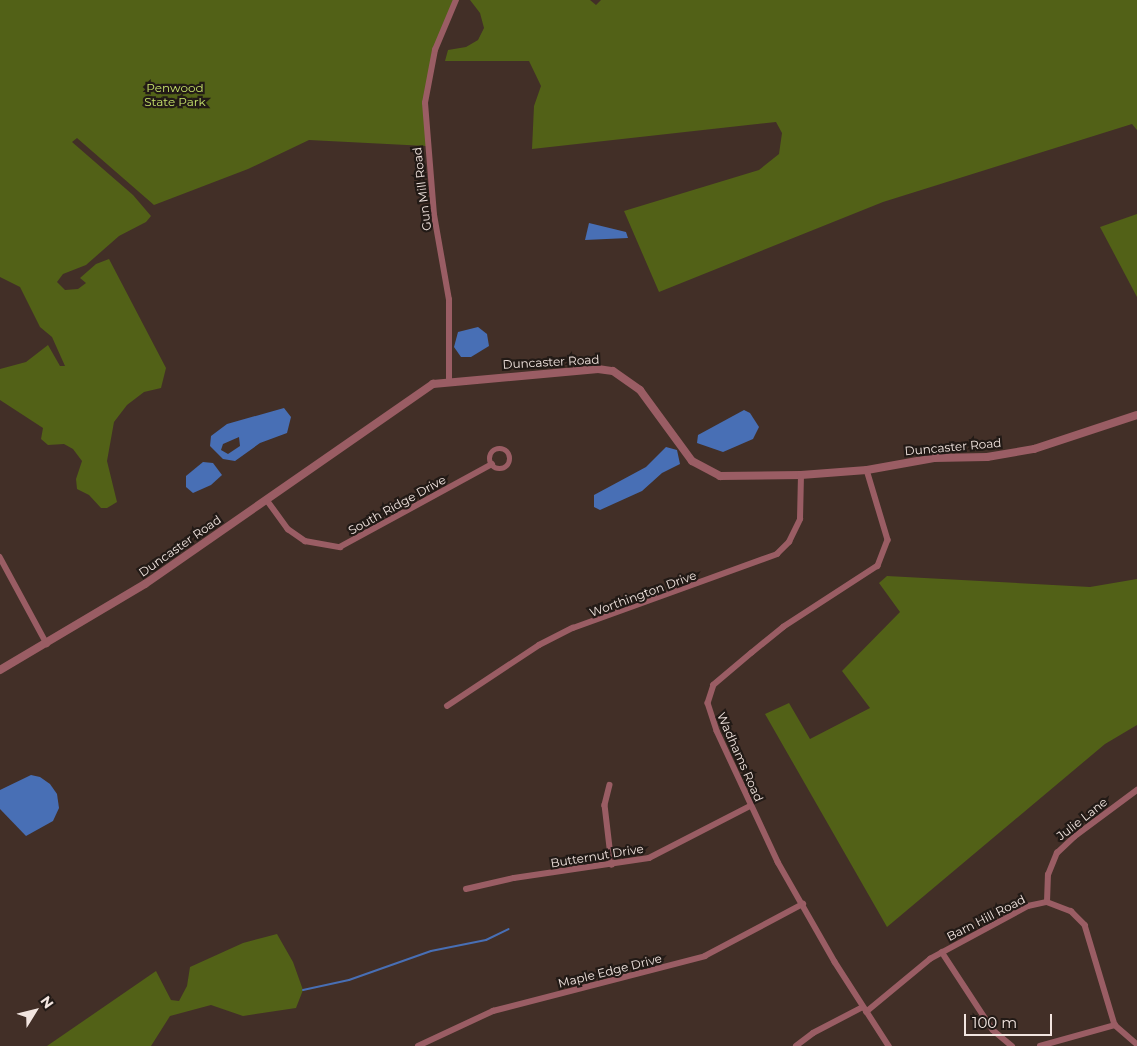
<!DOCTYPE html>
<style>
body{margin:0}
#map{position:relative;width:1137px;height:1046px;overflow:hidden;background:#422f27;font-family:Montserrat,sans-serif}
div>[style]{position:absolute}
.green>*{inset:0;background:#526117}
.water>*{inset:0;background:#486fb5}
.stream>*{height:2px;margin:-1px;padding:0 1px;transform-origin:1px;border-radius:1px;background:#486fb5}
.minor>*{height:5.5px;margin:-2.75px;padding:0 2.75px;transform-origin:2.75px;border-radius:2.75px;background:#9a5d64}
.minor>.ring{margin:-2.75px;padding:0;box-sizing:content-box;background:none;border:5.5px solid #9a5d64;border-radius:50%}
.tertiary>*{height:8px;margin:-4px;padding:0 4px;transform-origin:4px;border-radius:4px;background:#9a5d64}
span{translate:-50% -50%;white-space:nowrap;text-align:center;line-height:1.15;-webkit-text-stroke:4.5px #221a16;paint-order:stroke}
.park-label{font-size:12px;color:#c6e26b}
.street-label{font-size:12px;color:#f2e5e0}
.north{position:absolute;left:10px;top:986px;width:50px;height:50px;-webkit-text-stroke:4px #221a16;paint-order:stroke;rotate:54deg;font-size:14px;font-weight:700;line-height:20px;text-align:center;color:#f2e5e0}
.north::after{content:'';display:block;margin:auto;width:18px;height:22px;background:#f2e5e0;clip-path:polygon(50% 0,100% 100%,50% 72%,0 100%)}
.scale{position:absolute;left:964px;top:1014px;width:88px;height:22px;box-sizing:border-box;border:2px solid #f2e5e0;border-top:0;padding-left:6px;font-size:15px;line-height:18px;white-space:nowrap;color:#f2e5e0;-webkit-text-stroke:4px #221a16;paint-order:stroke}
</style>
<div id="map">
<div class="green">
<div style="clip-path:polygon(0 0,456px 0,428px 76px,426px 146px,309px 140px,248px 169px,154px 205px,77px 138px,72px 142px,133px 195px,151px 216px,146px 222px,119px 236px,86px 265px,63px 274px,57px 282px,65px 290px,78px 289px,86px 283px,80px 278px,96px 264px,109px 259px,166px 368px,161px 388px,144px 392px,127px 405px,114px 422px,107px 461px,117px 502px,107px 508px,101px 508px,89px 495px,77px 489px,76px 479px,82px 461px,73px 449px,64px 444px,48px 445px,41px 439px,43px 428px,0 400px,0 369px,26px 362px,48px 345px,60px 366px,65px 366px,52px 337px,40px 327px,20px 287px,0 277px)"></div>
<div style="clip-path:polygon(470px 0,590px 0,596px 5px,601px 0,1137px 0,1137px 130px,1132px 124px,883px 202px,659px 292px,624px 211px,759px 170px,779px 154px,782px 133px,776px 122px,532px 149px,534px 106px,541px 86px,529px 61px,445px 61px,448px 50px,466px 47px,478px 40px,484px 28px,480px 13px)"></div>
<div style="clip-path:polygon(1137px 214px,1137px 297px,1100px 227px)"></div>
<div style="clip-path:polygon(887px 576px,1090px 587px,1137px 579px,1137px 725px,1105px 744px,887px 927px,765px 714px,789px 703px,810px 739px,870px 708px,842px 671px,900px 612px,879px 583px)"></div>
<div style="clip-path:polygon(277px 934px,293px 962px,303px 990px,296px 1008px,243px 1016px,211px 1005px,170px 1016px,151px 1046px,47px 1046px,156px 971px,171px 1000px,179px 1001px,187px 986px,190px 967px,243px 943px)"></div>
</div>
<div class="water">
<div style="clip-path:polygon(589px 223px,626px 232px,628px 238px,585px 240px)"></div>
<div style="clip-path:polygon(478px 327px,487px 334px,489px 346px,471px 357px,461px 357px,454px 347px,458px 332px)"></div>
<div style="clip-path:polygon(evenodd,284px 408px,291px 417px,287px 433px,260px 443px,235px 461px,223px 459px,210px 446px,211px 436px,227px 424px,284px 408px,239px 437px,240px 446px,228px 454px,221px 450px,223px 444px,239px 437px)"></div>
<div style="clip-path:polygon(744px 410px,750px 413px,759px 427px,753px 439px,723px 452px,697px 443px,698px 435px)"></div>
<div style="clip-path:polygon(666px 447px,677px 450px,680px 464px,662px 473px,642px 491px,600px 510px,594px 507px,594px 495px,646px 467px)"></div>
<div style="clip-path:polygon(203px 462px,213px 463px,222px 475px,211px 485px,193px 493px,186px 487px,186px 476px)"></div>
<div style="clip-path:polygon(31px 775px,40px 777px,50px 784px,57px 794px,59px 808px,53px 821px,26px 836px,0 809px,0 790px)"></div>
</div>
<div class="stream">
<div style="left:303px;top:990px;width:47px;rotate:-12.3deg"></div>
<div style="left:349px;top:980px;width:87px;rotate:-19.5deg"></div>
<div style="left:431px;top:951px;width:56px;rotate:-11.3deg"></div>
<div style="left:486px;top:940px;width:25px;rotate:-26deg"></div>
</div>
<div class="minor">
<div style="left:449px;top:381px;width:81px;rotate:-90deg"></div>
<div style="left:449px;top:300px;width:86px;rotate:-100deg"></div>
<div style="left:434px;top:215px;width:112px;rotate:-94.6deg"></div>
<div style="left:425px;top:103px;width:54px;rotate:-79.3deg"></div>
<div style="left:435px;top:50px;width:54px;rotate:-67.2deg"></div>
<div class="ring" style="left:490px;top:449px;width:14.5px;height:14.5px"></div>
<div style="left:867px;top:470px;width:73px;rotate:73.3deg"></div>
<div style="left:888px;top:540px;width:28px;rotate:111deg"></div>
<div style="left:878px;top:566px;width:112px;rotate:147deg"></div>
<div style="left:784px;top:627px;width:41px;rotate:140.9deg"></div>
<div style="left:752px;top:653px;width:50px;rotate:139.9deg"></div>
<div style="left:714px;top:685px;width:19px;rotate:108deg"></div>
<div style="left:708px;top:703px;width:29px;rotate:72deg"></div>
<div style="left:717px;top:731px;width:145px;rotate:65deg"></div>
<div style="left:778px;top:862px;width:115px;rotate:60.3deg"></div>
<div style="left:835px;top:962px;width:100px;rotate:57.3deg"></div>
<div style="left:267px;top:500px;width:36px;rotate:54deg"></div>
<div style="left:288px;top:529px;width:21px;rotate:35deg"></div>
<div style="left:305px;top:541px;width:36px;rotate:10deg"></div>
<div style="left:340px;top:547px;width:173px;rotate:-28.6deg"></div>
<div style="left:0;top:557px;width:99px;rotate:61.6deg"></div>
<div style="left:447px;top:706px;width:110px;rotate:-33.5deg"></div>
<div style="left:539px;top:645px;width:38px;rotate:-27deg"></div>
<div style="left:573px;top:628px;width:217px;rotate:-19.9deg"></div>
<div style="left:777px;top:554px;width:17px;rotate:-45deg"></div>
<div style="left:789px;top:542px;width:25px;rotate:-64deg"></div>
<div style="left:800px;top:519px;width:44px;rotate:-88.7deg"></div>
<div style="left:610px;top:785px;width:21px;rotate:104deg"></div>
<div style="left:605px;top:805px;width:60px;rotate:83.3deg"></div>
<div style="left:466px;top:889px;width:49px;rotate:-12.9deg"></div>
<div style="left:514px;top:878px;width:136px;rotate:-8.4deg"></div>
<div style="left:649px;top:858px;width:114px;rotate:-27.2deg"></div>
<div style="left:1047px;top:902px;width:27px;rotate:-88deg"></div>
<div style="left:1048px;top:875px;width:24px;rotate:-68deg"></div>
<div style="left:1057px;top:853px;width:23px;rotate:-43deg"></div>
<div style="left:1074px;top:837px;width:79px;rotate:-36.7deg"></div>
<div style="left:942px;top:952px;width:93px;rotate:56.8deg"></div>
<div style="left:993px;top:1030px;width:25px;rotate:40deg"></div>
<div style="left:866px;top:1012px;width:83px;rotate:-39.6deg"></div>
<div style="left:930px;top:959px;width:111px;rotate:-28.4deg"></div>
<div style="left:1028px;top:906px;width:19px;rotate:-12deg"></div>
<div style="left:1047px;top:902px;width:26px;rotate:21deg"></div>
<div style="left:1071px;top:911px;width:20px;rotate:45deg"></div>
<div style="left:1085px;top:925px;width:104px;rotate:73.3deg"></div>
<div style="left:1115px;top:1025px;width:29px;rotate:41deg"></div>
<div style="left:418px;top:1046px;width:83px;rotate:-25deg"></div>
<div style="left:493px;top:1011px;width:219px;rotate:-14.5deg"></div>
<div style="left:705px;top:956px;width:111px;rotate:-28deg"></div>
<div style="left:796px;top:1046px;width:21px;rotate:-37deg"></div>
<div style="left:813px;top:1033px;width:56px;rotate:-27.5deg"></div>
<div style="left:1040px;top:1046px;width:78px;rotate:-15.6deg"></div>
</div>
<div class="tertiary">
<div style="left:0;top:670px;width:169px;rotate:-30.7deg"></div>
<div style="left:145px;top:584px;width:351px;rotate:-34.8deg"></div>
<div style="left:433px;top:384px;width:166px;rotate:-5.2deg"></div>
<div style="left:598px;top:369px;width:15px;rotate:8deg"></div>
<div style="left:613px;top:371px;width:33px;rotate:35deg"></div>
<div style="left:640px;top:390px;width:88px;rotate:53.8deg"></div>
<div style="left:692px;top:461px;width:32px;rotate:28deg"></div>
<div style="left:720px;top:476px;width:81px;rotate:-0.7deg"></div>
<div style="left:801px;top:475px;width:66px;rotate:-4.3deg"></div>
<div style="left:867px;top:470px;width:68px;rotate:-10.2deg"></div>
<div style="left:934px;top:458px;width:53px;rotate:-1.1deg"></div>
<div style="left:987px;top:457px;width:48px;rotate:-9.7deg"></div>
<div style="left:1034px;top:449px;width:108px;rotate:-18.3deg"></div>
</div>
<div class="park-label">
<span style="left:175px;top:95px">Penwood<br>State Park</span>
</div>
<div class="street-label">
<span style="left:422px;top:189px;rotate:-97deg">Gun Mill Road</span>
<span style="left:551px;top:362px;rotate:-3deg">Duncaster Road</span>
<span style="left:953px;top:447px;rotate:-5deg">Duncaster Road</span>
<span style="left:397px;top:505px;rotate:-29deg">South Ridge Drive</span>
<span style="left:180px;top:546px;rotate:-35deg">Duncaster Road</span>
<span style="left:643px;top:594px;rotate:-20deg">Worthington Drive</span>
<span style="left:740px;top:757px;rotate:66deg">Wadhams Road</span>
<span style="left:1082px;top:819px;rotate:-38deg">Julie Lane</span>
<span style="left:597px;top:856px;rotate:-9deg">Butternut Drive</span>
<span style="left:986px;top:918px;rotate:-27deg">Barn Hill Road</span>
<span style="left:610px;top:971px;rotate:-14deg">Maple Edge Drive</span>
</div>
<div class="north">N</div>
<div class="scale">100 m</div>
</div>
